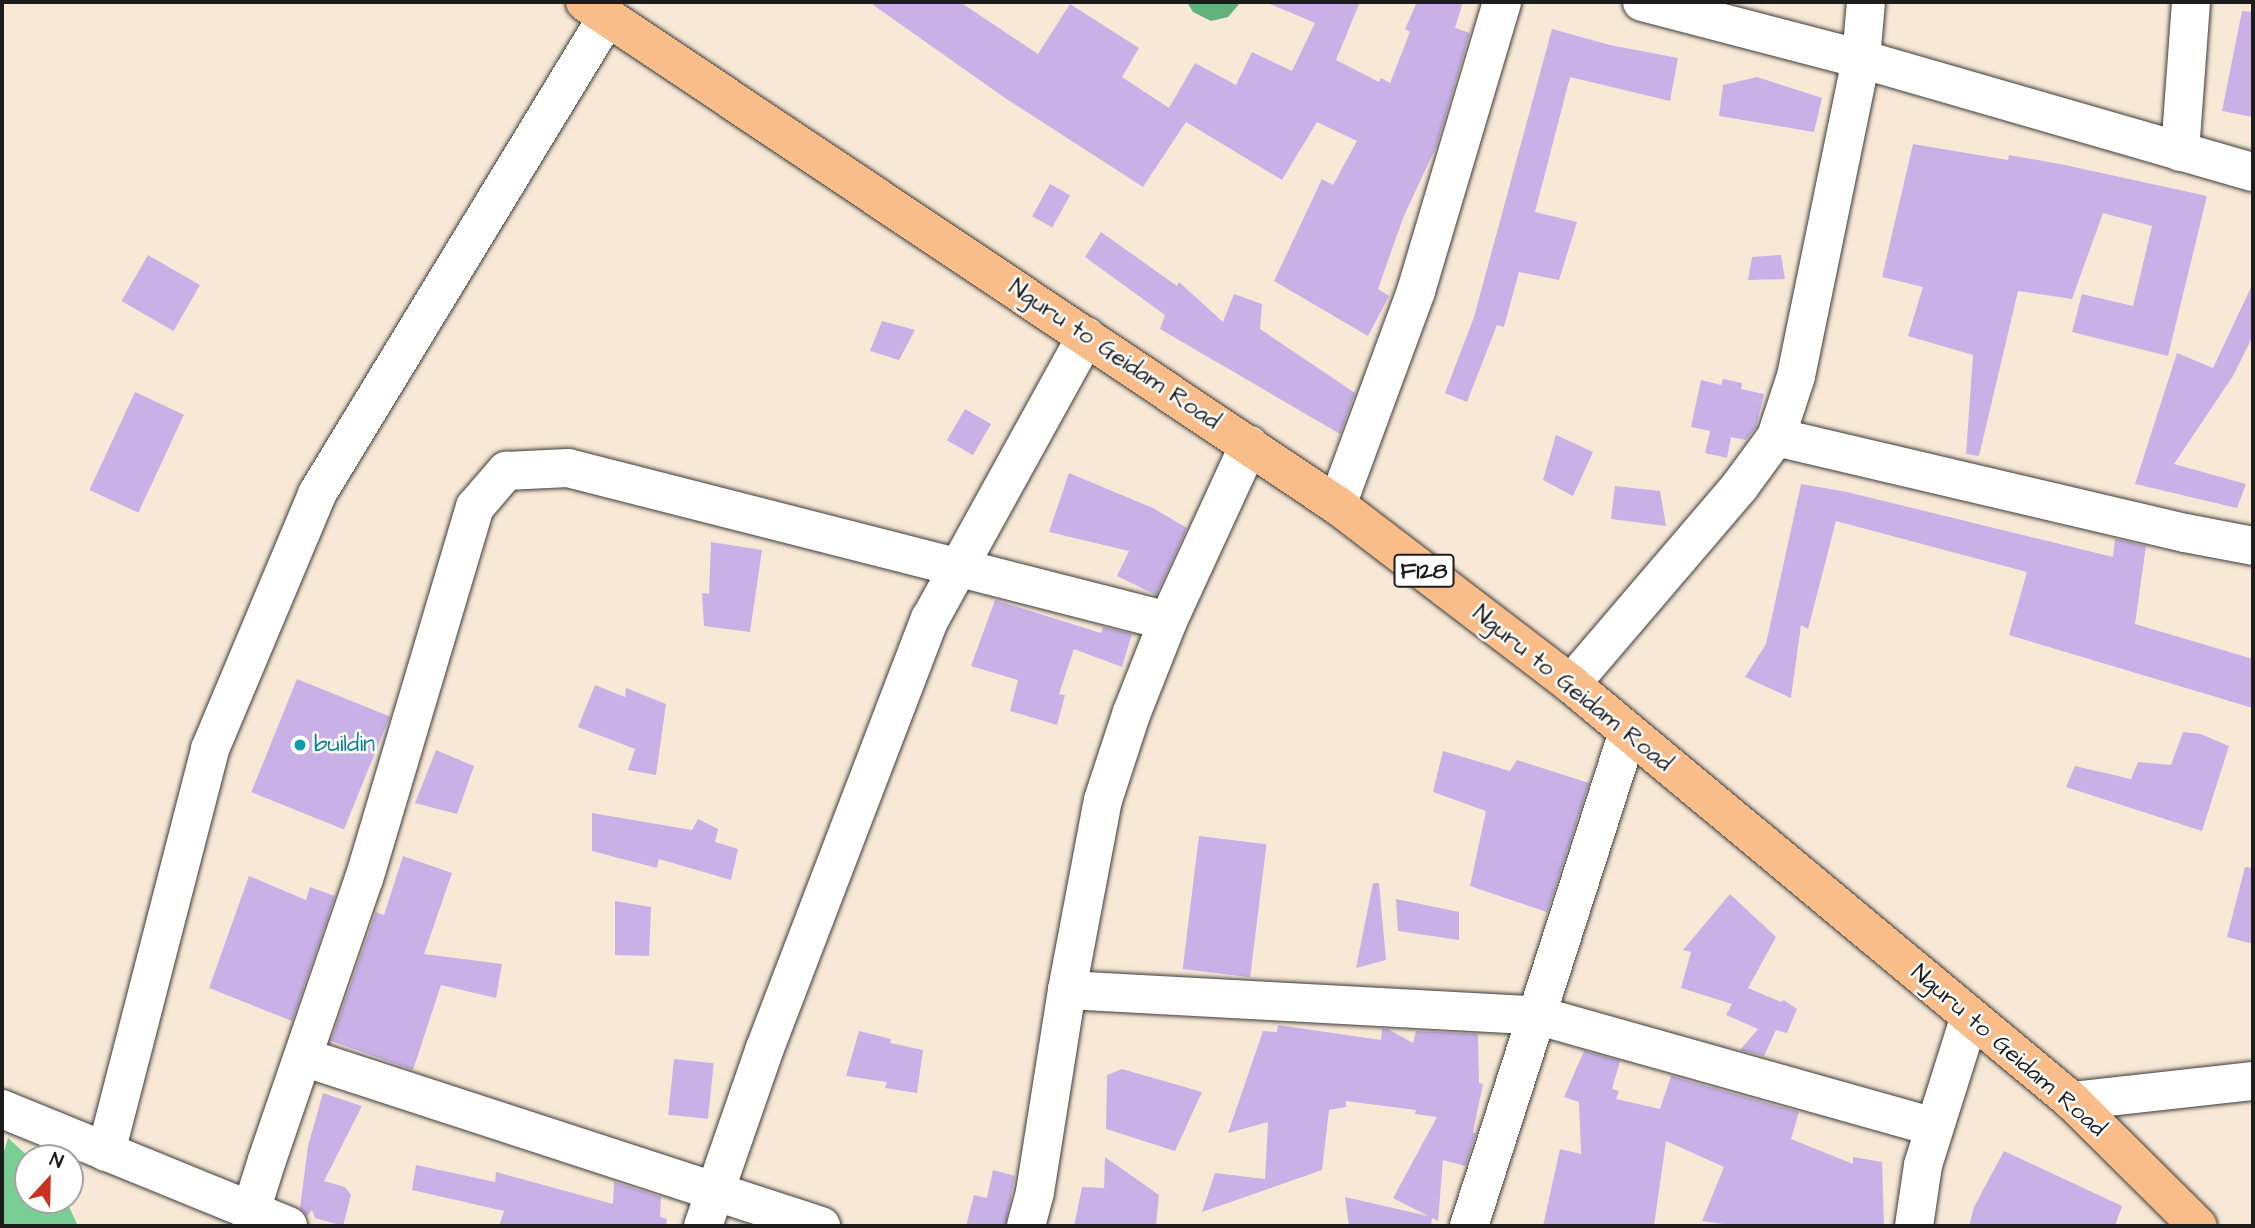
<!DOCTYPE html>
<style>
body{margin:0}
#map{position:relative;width:2255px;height:1228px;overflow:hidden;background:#f8e9d7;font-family:"Architects Daughter",sans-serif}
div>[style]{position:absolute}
.green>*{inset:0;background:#79cf93}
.forest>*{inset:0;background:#62b27d}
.building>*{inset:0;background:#c9b1e8;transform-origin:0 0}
.roads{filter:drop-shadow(0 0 2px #3d3b38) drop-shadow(0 0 2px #3d3b38)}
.minor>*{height:38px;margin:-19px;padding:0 19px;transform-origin:19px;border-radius:19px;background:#fff}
.major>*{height:38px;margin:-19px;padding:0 19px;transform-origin:19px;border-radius:19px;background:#f8bd89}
.dots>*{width:19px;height:19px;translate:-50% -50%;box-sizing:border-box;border:4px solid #fff;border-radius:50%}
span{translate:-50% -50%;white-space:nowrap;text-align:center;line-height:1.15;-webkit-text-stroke:5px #fff;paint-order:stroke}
.shield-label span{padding:2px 5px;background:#fff;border:2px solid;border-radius:5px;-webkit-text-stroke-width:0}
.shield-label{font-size:23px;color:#1c1c1c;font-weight:700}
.street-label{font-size:24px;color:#1c1c1c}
.culture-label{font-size:24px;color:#0d838f}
.left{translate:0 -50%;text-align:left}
.frame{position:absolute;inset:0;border:4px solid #1c1c1c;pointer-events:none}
.north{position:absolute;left:14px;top:1144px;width:70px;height:70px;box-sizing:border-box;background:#fff;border:2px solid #a4a4a4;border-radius:50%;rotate:22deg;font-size:19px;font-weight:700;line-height:28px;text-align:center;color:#1c1c1c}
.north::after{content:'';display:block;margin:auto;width:24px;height:32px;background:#c8321e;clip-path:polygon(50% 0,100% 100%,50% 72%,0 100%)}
</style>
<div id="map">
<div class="green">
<div style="clip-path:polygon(8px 1138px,30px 1158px,28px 1200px,66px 1200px,78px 1226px,2px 1226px,2px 1158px)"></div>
</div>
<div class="forest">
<div style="clip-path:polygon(1187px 2px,1241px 2px,1228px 17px,1211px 21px,1193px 12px)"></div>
</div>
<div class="building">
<div style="clip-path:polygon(869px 2px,960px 2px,1038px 54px,1070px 4px,1139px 48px,1122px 77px,1169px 108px,1195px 63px,1236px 85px,1252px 52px,1292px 71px,1315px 23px,1265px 2px,1360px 2px,1336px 60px,1379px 82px,1381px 78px,1390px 83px,1410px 32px,1405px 29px,1417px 2px,1463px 2px,1455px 28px,1470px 33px,1436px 147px,1403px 218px,1378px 289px,1389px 296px,1368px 336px,1274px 281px,1322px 179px,1333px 185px,1357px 141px,1317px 122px,1282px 180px,1186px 122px,1143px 187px,1005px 98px)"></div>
<div style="clip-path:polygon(2242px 11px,2253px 12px,2253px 117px,2222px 111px)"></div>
<div style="clip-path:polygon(1552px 29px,1610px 45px,1678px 58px,1670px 101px,1570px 77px,1535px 212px,1577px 222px,1559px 280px,1519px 272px,1504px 327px,1497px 325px,1467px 402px,1445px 393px,1474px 317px)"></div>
<div style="clip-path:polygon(1757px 77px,1822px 98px,1814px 132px,1719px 116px,1723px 85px)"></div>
<div style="clip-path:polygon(1913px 144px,2008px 160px,2009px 155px,2065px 165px,2207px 196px,2168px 356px,2072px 332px,2082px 294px,2133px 306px,2152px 226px,2103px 213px,2072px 299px,2018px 291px,1979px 456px,1966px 454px,1973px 355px,1908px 336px,1923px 287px,1882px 277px)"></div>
<div style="left:1050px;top:184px;width:23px;height:37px;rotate:29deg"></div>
<div style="clip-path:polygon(1101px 232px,1177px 286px,1179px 282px,1223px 322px,1234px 294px,1262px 304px,1260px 329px,1355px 393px,1340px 434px,1160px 329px,1165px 315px,1085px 257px)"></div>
<div style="left:148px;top:255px;width:60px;height:53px;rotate:30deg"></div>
<div style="clip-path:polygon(1781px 255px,1785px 279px,1748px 280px,1752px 257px)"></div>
<div style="clip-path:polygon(2253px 283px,2253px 336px,2233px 376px,2174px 464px,2246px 484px,2237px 508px,2135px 484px,2177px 353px,2213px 368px)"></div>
<div style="clip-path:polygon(882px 321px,915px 330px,899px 360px,870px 351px)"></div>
<div style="clip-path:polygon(1723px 379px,1742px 383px,1741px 389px,1764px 394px,1756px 427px,1746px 440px,1731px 437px,1727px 458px,1705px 453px,1710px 431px,1691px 427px,1701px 380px,1721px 385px)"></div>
<div style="left:135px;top:392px;width:54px;height:108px;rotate:25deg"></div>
<div style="left:965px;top:409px;width:30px;height:36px;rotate:30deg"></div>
<div style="clip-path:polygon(1556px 435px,1593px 452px,1573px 496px,1543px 480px)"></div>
<div style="clip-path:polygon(1069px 473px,1153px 508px,1187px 528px,1156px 595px,1117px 576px,1129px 551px,1049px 532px)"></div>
<div style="clip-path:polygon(1801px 484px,1847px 492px,2113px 557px,2115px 539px,2146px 546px,2135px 624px,2253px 659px,2253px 708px,2009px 635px,2027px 572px,1836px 521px,1808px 629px,1801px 625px,1791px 698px,1745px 677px,1766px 644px)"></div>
<div style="clip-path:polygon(1615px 486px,1660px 491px,1666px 526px,1611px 519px)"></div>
<div style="clip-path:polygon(711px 542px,762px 550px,750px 632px,704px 626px,702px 593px,709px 594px)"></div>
<div style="clip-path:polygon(995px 600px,1101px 633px,1103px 627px,1132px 634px,1122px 667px,1074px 649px,1059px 694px,1065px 695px,1057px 725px,1010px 711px,1018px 680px,971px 666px)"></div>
<div style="left:297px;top:679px;width:100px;height:122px;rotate:22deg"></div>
<div style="clip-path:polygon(595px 685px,625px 697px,626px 688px,666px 704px,656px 775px,628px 770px,635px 749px,578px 727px)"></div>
<div style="clip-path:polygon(2183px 732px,2201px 734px,2229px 746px,2202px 831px,2066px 787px,2075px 766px,2131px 779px,2138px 762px,2171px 765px)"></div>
<div style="clip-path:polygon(436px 750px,474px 766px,457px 814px,415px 803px)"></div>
<div style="clip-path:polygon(1443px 751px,1510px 771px,1517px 760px,1589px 783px,1547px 912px,1470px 886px,1486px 811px,1433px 792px)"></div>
<div style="clip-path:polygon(592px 813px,692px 830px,698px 819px,718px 829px,715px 842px,738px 849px,731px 880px,659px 859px,657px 868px,592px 851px)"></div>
<div style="left:1199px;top:836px;width:68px;height:134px;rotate:7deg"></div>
<div style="clip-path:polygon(403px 856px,452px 873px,424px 954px,502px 964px,496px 998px,441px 985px,413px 1070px,331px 1041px,376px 912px,384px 915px)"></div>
<div style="clip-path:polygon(2245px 867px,2253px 868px,2253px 944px,2227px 937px)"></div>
<div style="clip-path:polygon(249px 876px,306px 900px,310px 887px,335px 896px,292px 1021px,209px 988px)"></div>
<div style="clip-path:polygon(1373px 883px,1379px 883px,1386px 960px,1356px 968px)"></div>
<div style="clip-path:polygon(1730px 894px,1776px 937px,1748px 988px,1781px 1002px,1784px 1000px,1797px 1009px,1787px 1033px,1776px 1030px,1764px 1056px,1740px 1050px,1758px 1029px,1726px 1015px,1732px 1004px,1681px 988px,1691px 952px,1683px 950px)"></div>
<div style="clip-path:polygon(1396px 899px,1459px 912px,1459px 940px,1398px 931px)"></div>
<div style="clip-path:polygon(615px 901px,651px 907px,649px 956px,615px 955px)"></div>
<div style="clip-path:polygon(1278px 1025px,1381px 1040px,1382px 1029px,1388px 1029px,1413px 1043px,1416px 1031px,1478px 1034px,1479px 1083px,1483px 1084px,1473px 1132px,1476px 1134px,1465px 1166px,1443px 1160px,1438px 1221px,1432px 1218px,1431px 1226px,1349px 1226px,1345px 1197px,1428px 1216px,1393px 1198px,1437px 1117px,1415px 1114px,1416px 1110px,1346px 1101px,1346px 1107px,1329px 1110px,1322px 1170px,1202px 1212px,1215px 1173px,1265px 1179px,1268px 1122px,1228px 1133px,1263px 1031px,1277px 1032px)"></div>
<div style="clip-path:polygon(859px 1031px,891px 1039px,890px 1043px,923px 1050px,917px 1093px,885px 1088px,887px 1082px,846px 1076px)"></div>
<div style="clip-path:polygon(1584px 1051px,1620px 1061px,1612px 1089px,1619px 1091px,1616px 1099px,1660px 1109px,1671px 1076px,1799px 1112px,1791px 1139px,1853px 1164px,1853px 1157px,1882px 1162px,1884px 1226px,1738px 1226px,1702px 1221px,1724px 1167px,1666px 1141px,1654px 1226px,1543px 1226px,1560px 1149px,1581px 1154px,1579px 1102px,1564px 1097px)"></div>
<div style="left:674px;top:1059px;width:40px;height:56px;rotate:6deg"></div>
<div style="clip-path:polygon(1122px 1069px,1202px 1092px,1175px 1151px,1106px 1129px,1107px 1075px)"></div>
<div style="clip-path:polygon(323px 1093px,362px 1106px,324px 1181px,345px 1187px,351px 1195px,343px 1226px,315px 1218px,312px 1210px,307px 1216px,300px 1208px,308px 1146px)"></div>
<div style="clip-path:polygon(2004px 1151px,2122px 1206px,2115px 1226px,1969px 1226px,1974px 1207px)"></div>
<div style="clip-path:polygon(1105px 1157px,1159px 1195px,1156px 1226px,1074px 1226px,1082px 1187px,1104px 1188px)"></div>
<div style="clip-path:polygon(416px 1165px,495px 1182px,496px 1172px,613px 1204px,614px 1182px,661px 1197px,660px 1217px,667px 1219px,666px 1226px,499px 1226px,504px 1211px,412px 1190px)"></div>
<div style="clip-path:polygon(993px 1170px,1015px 1176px,1005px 1226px,966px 1226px,974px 1195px,987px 1198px)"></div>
</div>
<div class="roads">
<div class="minor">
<div style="left:1642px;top:2px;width:226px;rotate:14.6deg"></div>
<div style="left:1861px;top:59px;width:408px;rotate:16.1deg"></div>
<div style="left:2180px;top:152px;width:150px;rotate:-85.8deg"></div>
<div style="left:1776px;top:437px;width:420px;rotate:13.2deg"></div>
<div style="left:2185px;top:533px;width:69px;rotate:10.8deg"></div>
<div style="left:1337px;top:505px;width:228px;rotate:-69.7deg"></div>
<div style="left:1416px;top:291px;width:302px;rotate:-73.4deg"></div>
<div style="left:1571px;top:684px;width:260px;rotate:-49.5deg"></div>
<div style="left:1740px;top:486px;width:61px;rotate:-53.7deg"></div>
<div style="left:1776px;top:437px;width:64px;rotate:-71.8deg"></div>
<div style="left:1796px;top:376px;width:324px;rotate:-78.4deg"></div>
<div style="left:1861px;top:59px;width:57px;rotate:-85deg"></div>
<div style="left:1067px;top:990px;width:470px;rotate:3.1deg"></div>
<div style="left:1536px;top:1015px;width:414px;rotate:15.7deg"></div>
<div style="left:303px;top:1057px;width:545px;rotate:18.07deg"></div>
<div style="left:2072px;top:1101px;width:182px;rotate:-6.3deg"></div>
<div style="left:2px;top:1109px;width:309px;rotate:22.2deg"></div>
<div style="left:106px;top:1152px;width:416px;rotate:-75.5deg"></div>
<div style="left:210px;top:749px;width:277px;rotate:-67.2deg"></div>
<div style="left:317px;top:494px;width:558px;rotate:-58.7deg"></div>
<div style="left:252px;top:1226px;width:15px;rotate:-94deg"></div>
<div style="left:251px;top:1211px;width:53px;rotate:-72.6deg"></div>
<div style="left:267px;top:1160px;width:297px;rotate:-71deg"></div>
<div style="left:364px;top:879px;width:388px;rotate:-73.4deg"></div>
<div style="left:475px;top:507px;width:48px;rotate:-49.3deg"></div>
<div style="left:506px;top:471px;width:62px;rotate:-2.8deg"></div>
<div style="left:568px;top:468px;width:619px;rotate:14.31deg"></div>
<div style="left:703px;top:1226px;width:188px;rotate:-70.8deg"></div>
<div style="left:765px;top:1048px;width:460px;rotate:-69deg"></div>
<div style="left:930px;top:619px;width:323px;rotate:-61.1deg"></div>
<div style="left:1026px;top:1226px;width:35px;rotate:-75deg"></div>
<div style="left:1035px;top:1192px;width:205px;rotate:-81deg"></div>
<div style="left:1067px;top:990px;width:193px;rotate:-79.3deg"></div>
<div style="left:1103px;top:800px;width:93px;rotate:-71.8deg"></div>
<div style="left:1132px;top:712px;width:98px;rotate:-68.4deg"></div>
<div style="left:1168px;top:621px;width:194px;rotate:-65.3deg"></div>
<div style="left:1469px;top:1226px;width:519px;rotate:-72.16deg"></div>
<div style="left:1914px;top:1226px;width:62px;rotate:-81.6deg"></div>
<div style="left:1923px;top:1165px;width:156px;rotate:-72.5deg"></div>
</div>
<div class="major">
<div style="left:585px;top:2px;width:905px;rotate:33.78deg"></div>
<div style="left:1337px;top:505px;width:295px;rotate:37.4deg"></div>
<div style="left:1571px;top:684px;width:652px;rotate:39.77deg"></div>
<div style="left:2072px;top:1101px;width:177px;rotate:44.8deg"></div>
</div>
</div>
<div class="dots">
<div style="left:300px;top:745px;background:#0f9aa8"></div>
</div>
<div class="shield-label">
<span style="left:1424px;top:571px">F128</span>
</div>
<div class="street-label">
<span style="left:1114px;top:355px;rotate:34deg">Nguru to Geidam Road</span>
<span style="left:1572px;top:689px;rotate:39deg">Nguru to Geidam Road</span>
<span style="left:2008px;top:1051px;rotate:41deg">Nguru to Geidam Road</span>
</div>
<div class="culture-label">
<span class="left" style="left:314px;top:745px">buildin</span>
</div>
<div class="frame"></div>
<div class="north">N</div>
</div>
